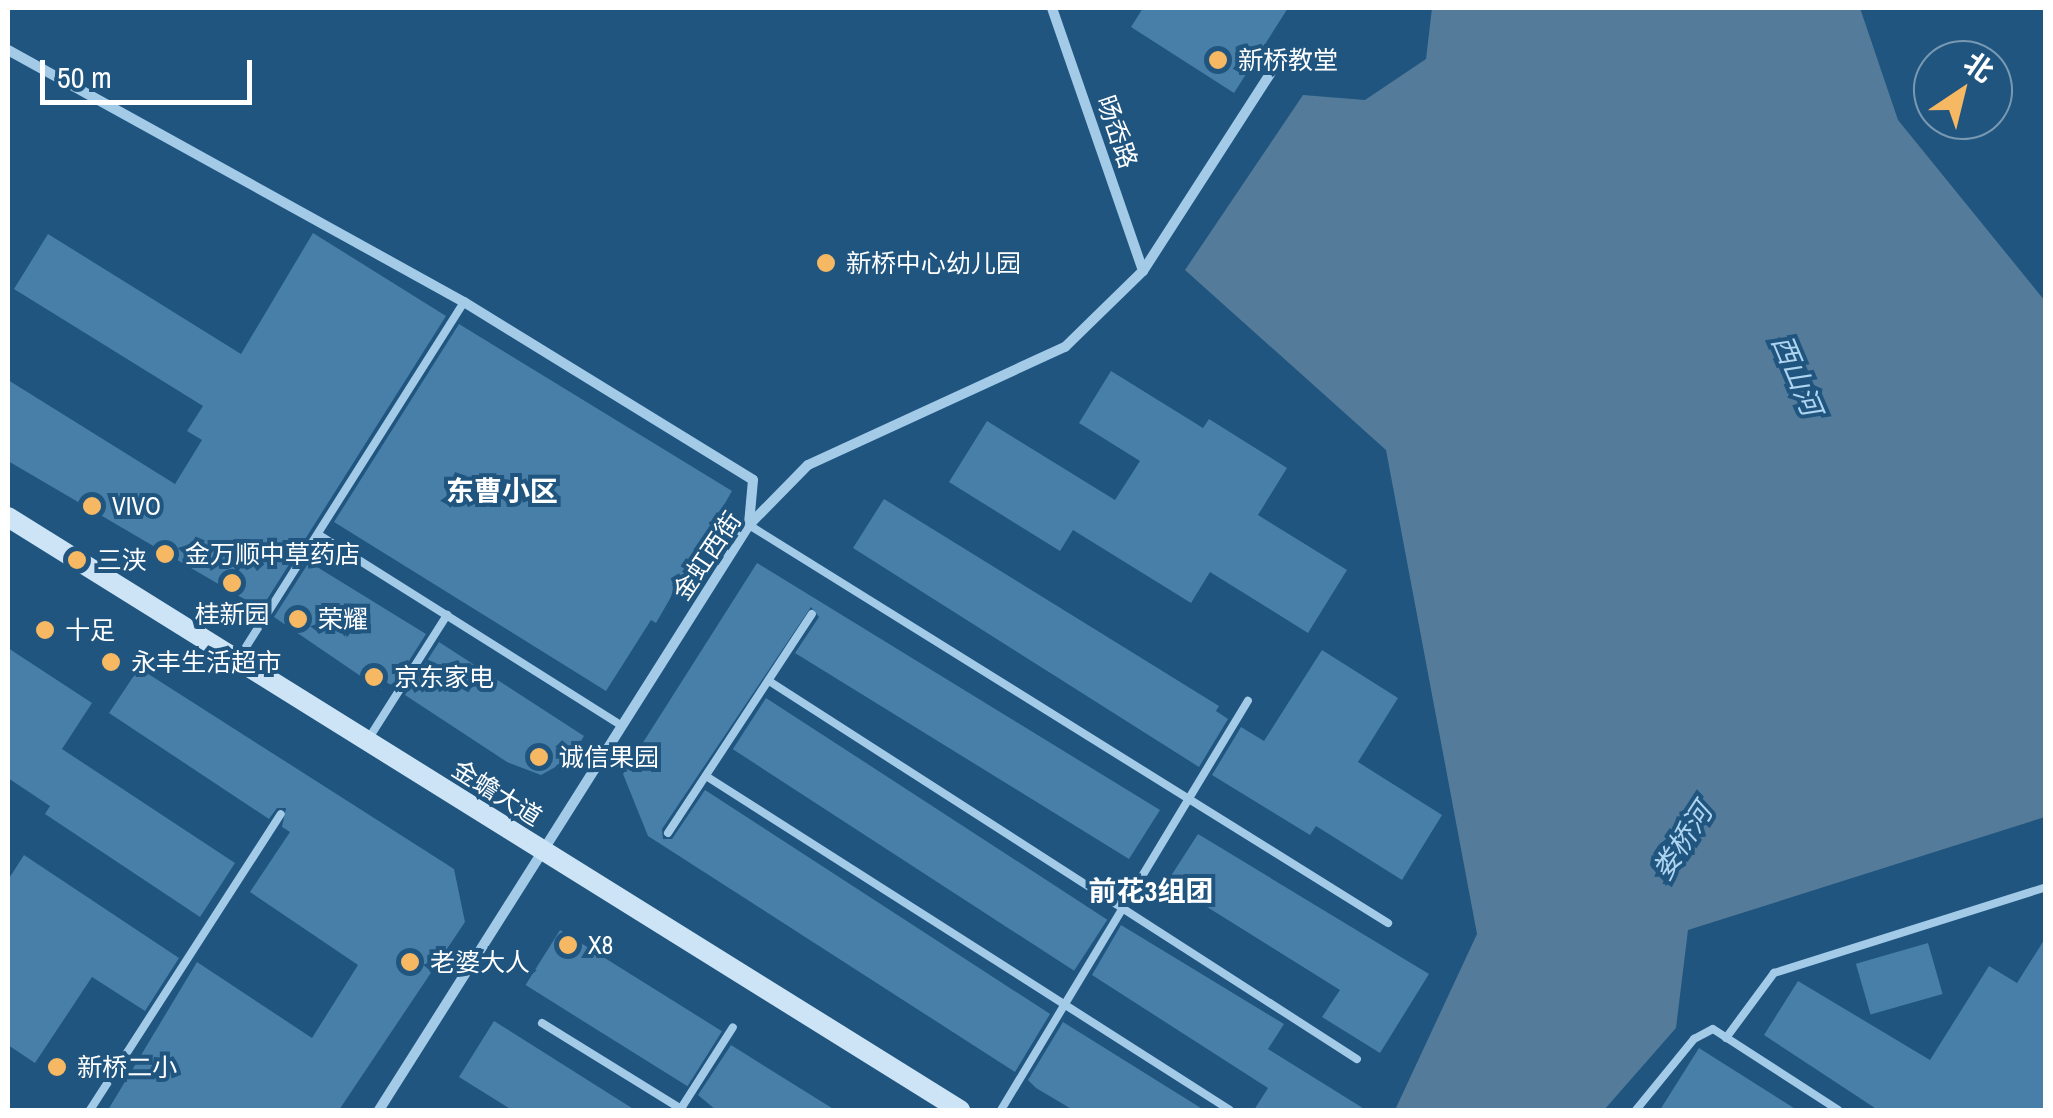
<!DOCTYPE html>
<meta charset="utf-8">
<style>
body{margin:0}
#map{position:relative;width:2053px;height:1118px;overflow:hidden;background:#1f557f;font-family:"Archivo Narrow","Noto Sans SC",sans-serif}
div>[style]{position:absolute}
.water>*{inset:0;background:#547b99}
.building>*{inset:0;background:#477fa8;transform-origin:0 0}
.lane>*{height:8px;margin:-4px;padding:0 4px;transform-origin:4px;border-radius:4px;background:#a3cbe8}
.street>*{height:10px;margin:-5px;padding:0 5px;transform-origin:5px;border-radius:5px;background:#a3cbe8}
.secondary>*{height:20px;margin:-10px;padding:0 10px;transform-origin:10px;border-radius:10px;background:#cde4f6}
.dots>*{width:28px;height:28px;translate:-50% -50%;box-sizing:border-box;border:5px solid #1f557f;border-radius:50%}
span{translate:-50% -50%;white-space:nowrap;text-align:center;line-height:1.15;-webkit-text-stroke:8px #1f557f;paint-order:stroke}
.poi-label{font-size:25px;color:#fff}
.left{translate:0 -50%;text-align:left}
.street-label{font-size:25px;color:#fff}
.water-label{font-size:28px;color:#aed4ef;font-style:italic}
.neighbourhood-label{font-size:28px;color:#fff;font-weight:700}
.frame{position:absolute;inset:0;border:10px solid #fff;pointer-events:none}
.north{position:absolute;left:1913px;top:40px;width:100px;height:100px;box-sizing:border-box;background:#1f557f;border:2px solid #7999b2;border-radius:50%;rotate:35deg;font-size:28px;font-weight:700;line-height:40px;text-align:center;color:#fff}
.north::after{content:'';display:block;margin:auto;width:35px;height:45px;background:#f6b863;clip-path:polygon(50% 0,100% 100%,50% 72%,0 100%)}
.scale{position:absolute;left:40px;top:60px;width:212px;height:45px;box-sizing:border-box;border:5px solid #fff;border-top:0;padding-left:12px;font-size:30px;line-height:35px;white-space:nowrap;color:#fff;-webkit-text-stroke:8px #1f557f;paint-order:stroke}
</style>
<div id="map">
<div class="water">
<div style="clip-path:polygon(1432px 8px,1860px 8px,1898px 120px,2045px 301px,2045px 817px,1688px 930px,1676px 1028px,1604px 1110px,1395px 1110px,1477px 934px,1386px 450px,1185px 270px,1303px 95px,1365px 100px,1426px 59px)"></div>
</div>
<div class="building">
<div style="clip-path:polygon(1143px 8px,1288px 8px,1234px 93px,1131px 27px)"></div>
<div style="clip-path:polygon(313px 233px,446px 316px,261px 609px,8px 461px,8px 380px,175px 484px,202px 440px,187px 431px,203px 406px,14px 289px,48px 234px,241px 354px)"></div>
<div style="clip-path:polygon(459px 324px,732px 491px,656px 623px,651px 620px,606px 691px,334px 522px)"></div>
<div style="clip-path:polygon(1111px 371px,1203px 428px,1209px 419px,1287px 468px,1258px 515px,1347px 570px,1308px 633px,1210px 572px,1191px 603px,1073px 530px,1060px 551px,949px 482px,987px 421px,1115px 500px,1140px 461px,1079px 423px)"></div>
<div style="clip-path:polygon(884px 499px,1219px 706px,1216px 711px,1228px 719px,1199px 767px,853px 548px)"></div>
<div style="clip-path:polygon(309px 562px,426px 634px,393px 686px,386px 682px,381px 690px,274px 617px)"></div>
<div style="clip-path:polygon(757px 563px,1160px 810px,1129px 859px,795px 653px,819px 617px,811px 607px,662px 829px,663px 839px,672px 839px,705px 790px,1044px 1010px,1050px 1014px,1015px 1072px,648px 836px,623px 774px)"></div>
<div style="clip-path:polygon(439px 642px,584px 736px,570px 759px,541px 775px,507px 762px,405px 695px)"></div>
<div style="clip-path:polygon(8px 648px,92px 703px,62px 749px,235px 863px,200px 917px,45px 814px,50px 806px,8px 778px)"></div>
<div style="clip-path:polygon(1322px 650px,1398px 698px,1358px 762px,1442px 815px,1402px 880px,1316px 826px,1310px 835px,1212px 775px,1241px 727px,1264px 741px)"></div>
<div style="clip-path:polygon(139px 668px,454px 869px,465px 922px,339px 1110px,108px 1110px,197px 962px,312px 1038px,358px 965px,250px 892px,290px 832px,282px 827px,286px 808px,277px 808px,269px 819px,109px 713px)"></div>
<div style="left:766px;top:698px;width:407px;height:61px;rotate:33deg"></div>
<div style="clip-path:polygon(1198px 834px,1429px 974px,1380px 1053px,1322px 1017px,1340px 990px,1167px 882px)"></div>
<div style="clip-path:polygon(24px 855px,179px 958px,145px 1011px,92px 977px,35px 1063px,8px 1045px,8px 880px)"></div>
<div style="clip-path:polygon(1121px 925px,1284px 1024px,1268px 1049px,1366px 1110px,1254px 1110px,1268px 1088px,1092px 975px)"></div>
<div style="left:560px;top:930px;width:191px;height:65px;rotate:32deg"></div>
<div style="clip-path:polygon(2046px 937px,2046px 1110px,1878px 1110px,1764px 1035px,1798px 981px,1930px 1060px,1989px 966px,2017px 983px)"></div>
<div style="left:1928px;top:943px;width:53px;height:75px;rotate:74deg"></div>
<div style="clip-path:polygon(494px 1021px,635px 1110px,512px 1110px,459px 1077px)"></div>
<div style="clip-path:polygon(1063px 1022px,1204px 1110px,1073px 1110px,1036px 1088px,1028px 1080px)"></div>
<div style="clip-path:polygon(731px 1045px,835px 1110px,716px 1110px,698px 1095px)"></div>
<div style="clip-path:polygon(1699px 1048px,1797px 1110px,1660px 1110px)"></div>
</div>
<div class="lane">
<div style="left:749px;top:525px;width:753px;rotate:31.92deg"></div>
<div style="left:319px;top:535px;width:358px;rotate:32.2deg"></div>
<div style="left:239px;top:658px;width:421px;rotate:-57.7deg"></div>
<div style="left:769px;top:681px;width:699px;rotate:32.74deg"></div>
<div style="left:369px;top:738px;width:146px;rotate:-57.6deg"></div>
<div style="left:706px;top:776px;width:621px;rotate:32.51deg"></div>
<div style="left:668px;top:833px;width:262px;rotate:-56.7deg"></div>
<div style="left:542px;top:1023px;width:166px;rotate:31.7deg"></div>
<div style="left:1726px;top:1038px;width:81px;rotate:-53.6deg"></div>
<div style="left:1774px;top:973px;width:285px;rotate:-17.5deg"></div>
<div style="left:90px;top:1110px;width:352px;rotate:-57.2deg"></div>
<div style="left:680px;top:1110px;width:98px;rotate:-57.4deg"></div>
<div style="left:1001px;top:1110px;width:478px;rotate:-58.9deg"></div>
<div style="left:1636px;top:1110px;width:92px;rotate:-50.8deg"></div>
<div style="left:1694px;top:1039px;width:21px;rotate:-28deg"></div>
<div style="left:1713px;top:1029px;width:149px;rotate:32.9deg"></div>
</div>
<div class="street">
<div style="left:1052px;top:8px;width:278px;rotate:70.9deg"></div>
<div style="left:8px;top:50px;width:521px;rotate:28.93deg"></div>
<div style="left:464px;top:302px;width:339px;rotate:31.6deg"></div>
<div style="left:753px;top:480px;width:44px;rotate:95.2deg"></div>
<div style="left:379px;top:1110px;width:692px;rotate:-57.69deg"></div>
<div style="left:749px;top:525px;width:84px;rotate:-45.5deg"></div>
<div style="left:808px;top:465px;width:283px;rotate:-24.7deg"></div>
<div style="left:1065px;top:347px;width:109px;rotate:-44.3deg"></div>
<div style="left:1143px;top:271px;width:238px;rotate:-57.2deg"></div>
</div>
<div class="secondary">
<div style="left:8px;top:517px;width:1122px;rotate:31.92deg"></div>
</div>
<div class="dots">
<div style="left:1218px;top:60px;background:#f6b863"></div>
<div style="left:826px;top:263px;background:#f6b863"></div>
<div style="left:92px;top:506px;background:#f6b863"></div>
<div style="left:165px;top:554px;background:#f6b863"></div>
<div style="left:77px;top:560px;background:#f6b863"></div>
<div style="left:232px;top:583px;background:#f6b863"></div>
<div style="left:298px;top:619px;background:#f6b863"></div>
<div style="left:45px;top:630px;background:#f6b863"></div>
<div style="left:111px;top:662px;background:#f6b863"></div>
<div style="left:374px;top:677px;background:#f6b863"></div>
<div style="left:539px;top:757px;background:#f6b863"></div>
<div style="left:568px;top:945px;background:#f6b863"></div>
<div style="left:410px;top:962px;background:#f6b863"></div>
<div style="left:57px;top:1067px;background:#f6b863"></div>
</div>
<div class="poi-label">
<span class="left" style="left:1238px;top:60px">新桥教堂</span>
<span class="left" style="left:846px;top:263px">新桥中心幼儿园</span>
<span class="left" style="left:112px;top:506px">VIVO</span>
<span class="left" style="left:185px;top:554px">金万顺中草药店</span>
<span class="left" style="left:97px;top:560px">三浃</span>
<span style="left:232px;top:614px">桂新园</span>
<span class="left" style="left:318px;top:619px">荣耀</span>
<span class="left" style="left:65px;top:630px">十足</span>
<span class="left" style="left:131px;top:662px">永丰生活超市</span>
<span class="left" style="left:394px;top:677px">京东家电</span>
<span class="left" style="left:559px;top:757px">诚信果园</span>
<span class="left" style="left:588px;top:945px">X8</span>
<span class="left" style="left:430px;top:962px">老婆大人</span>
<span class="left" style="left:77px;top:1067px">新桥二小</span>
</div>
<div class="street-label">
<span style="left:1117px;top:132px;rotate:71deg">旸岙路</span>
<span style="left:707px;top:556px;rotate:-56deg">金虹西街</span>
<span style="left:497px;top:793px;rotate:32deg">金蟾大道</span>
</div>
<div class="water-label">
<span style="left:1797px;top:375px;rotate:67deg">西山河</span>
<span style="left:1682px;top:841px;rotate:-57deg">娄桥河</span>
</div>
<div class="neighbourhood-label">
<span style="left:502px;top:491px">东曹小区</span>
<span style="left:1151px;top:891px">前花3组团</span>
</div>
<div class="frame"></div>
<div class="north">北</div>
<div class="scale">50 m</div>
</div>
